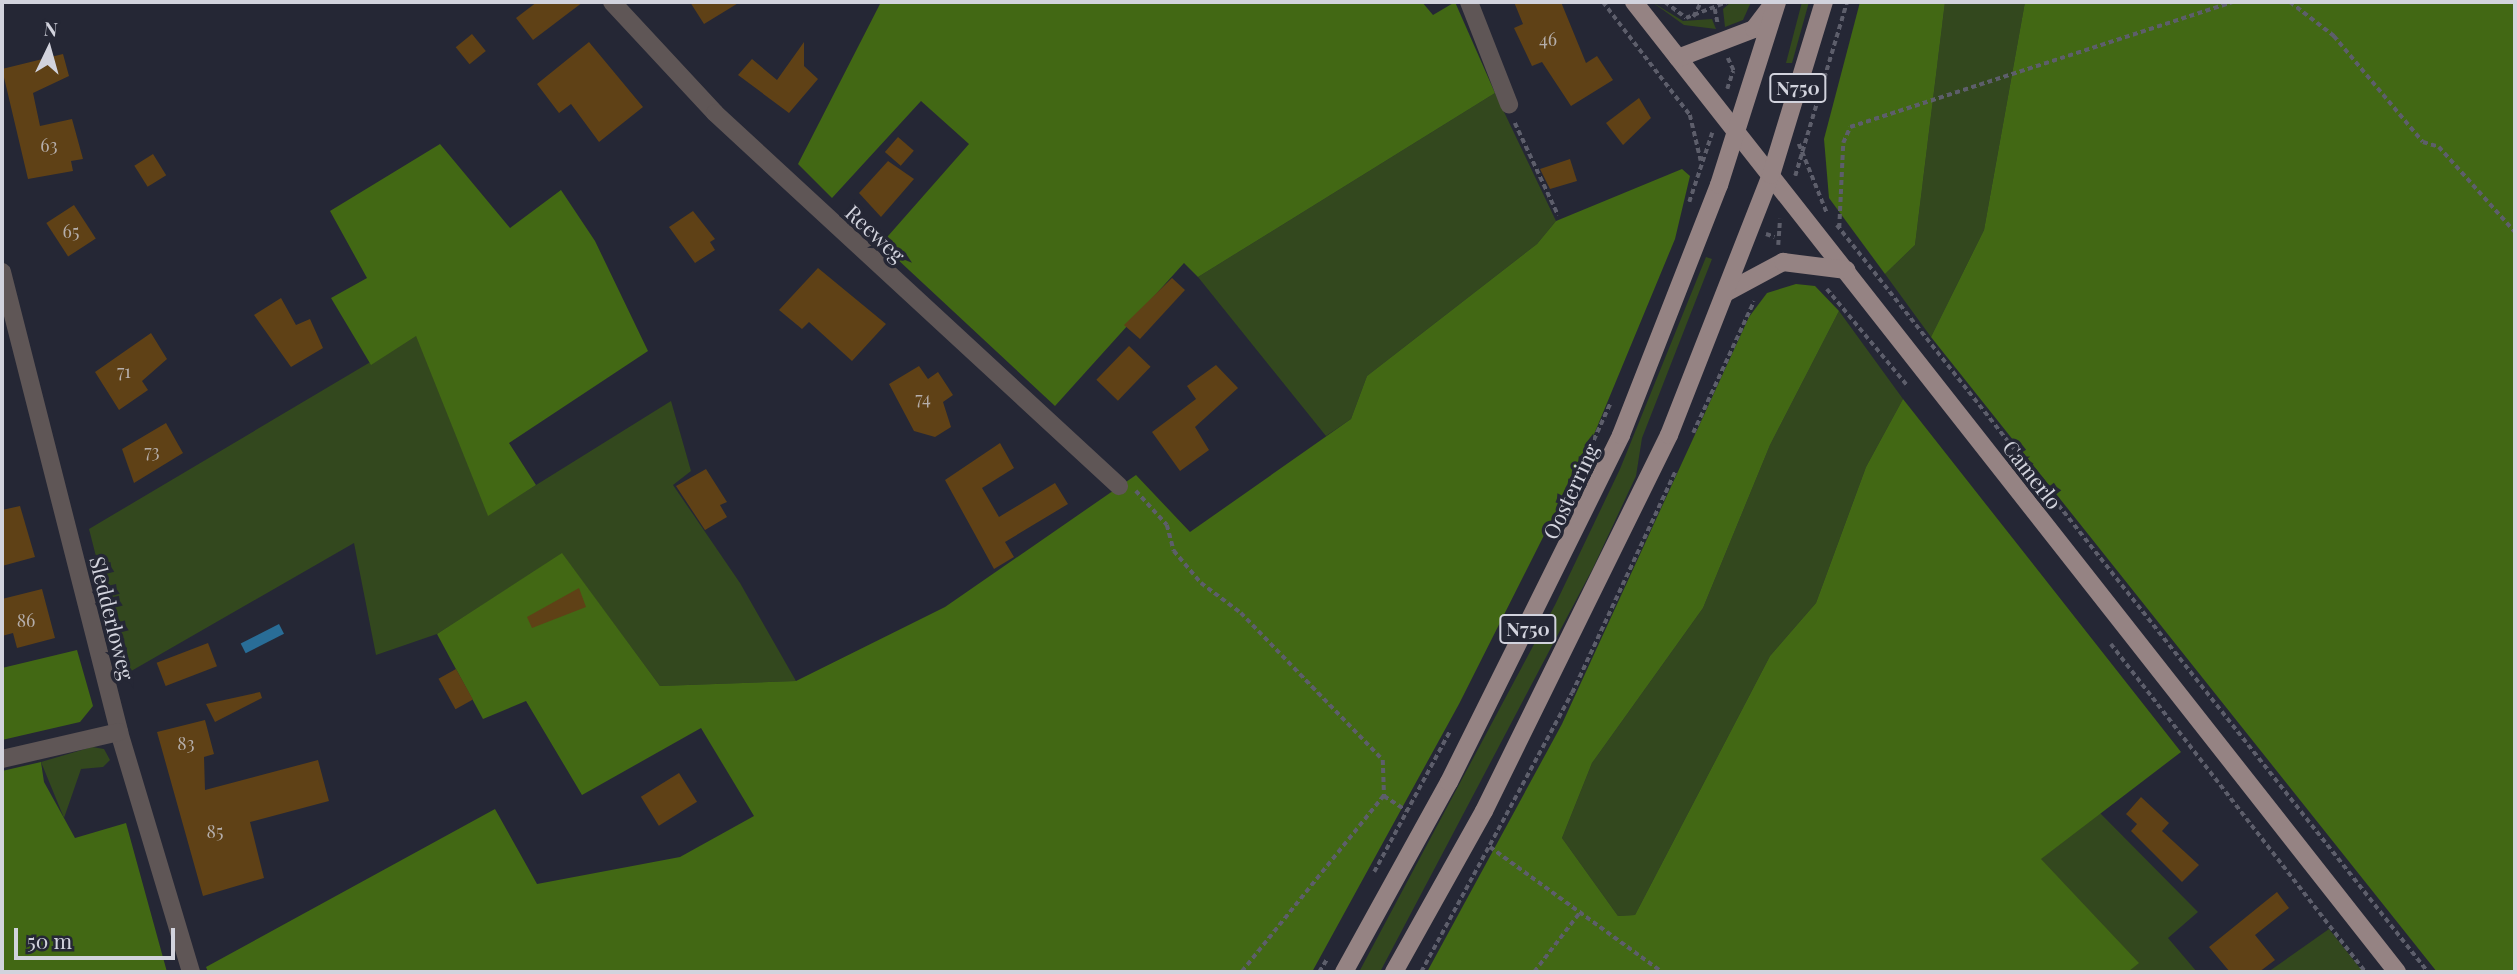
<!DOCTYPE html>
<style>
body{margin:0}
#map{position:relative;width:2517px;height:974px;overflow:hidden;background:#252735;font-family:"Playfair Display",serif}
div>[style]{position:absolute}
.green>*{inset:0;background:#33481e}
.forest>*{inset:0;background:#426814}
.water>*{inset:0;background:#296d97;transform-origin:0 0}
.building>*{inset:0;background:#5f4116;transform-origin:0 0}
.path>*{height:3.5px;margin-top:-1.75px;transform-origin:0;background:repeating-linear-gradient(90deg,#5d5e6b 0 5px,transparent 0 8.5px)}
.minor>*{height:18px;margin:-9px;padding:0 9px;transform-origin:9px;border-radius:9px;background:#5f5656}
.major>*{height:18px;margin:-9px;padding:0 9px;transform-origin:9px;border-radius:9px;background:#958383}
span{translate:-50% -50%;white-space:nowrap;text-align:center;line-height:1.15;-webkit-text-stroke:7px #252735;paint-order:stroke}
.number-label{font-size:18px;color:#b5aeab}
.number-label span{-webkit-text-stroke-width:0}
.shield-label span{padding:2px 5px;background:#252735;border:2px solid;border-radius:5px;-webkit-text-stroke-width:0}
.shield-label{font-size:19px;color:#d2d3dd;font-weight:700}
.street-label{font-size:21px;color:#d2d3dd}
.frame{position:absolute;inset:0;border:4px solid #d2d3dd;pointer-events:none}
.north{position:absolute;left:14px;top:14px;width:70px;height:70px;-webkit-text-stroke:5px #252735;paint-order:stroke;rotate:5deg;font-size:19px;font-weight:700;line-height:28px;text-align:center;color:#d2d3dd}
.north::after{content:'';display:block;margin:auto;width:24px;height:32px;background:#d2d3dd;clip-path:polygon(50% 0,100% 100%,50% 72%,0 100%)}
.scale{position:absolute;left:14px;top:928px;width:161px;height:32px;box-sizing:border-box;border:4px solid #d2d3dd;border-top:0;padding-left:9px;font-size:21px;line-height:24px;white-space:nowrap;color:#d2d3dd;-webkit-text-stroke:5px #252735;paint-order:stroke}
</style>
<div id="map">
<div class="green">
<div style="clip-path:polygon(1652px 2px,1683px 21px,1712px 19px,1716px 29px,1684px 25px)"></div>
<div style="clip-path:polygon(1731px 2px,1751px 2px,1743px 20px,1725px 27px,1723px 9px)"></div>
<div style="clip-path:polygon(1802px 2px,1809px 2px,1792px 63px,1786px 63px)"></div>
<div style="clip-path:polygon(1945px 2px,2025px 2px,1984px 230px,1931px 337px,1885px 274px,1915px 245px)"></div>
<div style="clip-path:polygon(1495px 93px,1556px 221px,1537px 244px,1367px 376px,1351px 419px,1326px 436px,1198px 277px)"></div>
<div style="clip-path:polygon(1706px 257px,1712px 259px,1642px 438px,1636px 476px,1593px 568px,1380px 972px,1359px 972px,1555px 605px,1620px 469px)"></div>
<div style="clip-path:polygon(1839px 311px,1903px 399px,1866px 467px,1816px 603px,1770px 656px,1635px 915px,1618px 916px,1562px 838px,1592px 763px,1703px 608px,1770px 445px)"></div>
<div style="clip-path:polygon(416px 335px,488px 515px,671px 401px,691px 471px,673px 485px,740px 583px,796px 681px,660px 686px,562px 554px,437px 634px,376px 655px,354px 543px,126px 674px,89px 529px)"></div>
<div style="clip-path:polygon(92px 747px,104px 749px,110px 760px,103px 767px,81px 769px,64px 818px,41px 762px)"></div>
<div style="clip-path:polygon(2099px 812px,2198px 912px,2168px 938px,2197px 972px,2128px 972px,2138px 963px,2040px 859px)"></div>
<div style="clip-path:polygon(2329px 929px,2363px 972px,2268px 972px)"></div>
</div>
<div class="forest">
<div style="clip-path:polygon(881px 2px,1422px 2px,1433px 15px,1455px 2px,1495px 93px,1198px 277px,1184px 263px,1055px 406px,881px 244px,969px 144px,921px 101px,832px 198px,798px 164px)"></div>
<div style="clip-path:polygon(1860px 2px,1945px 2px,1915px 245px,1885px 274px,1829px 198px,1824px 139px)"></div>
<div style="clip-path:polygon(2025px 2px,2515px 2px,2515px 972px,2437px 972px,1931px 337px,1984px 230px)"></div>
<div style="clip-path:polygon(440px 144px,510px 228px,561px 190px,595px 241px,648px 351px,509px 443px,536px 485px,488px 516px,416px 336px,371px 365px,331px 298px,367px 278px,330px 211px)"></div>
<div style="clip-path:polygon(1682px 169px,1690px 176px,1675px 239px,1590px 444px,1459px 704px,1312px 972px,208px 972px,206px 967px,495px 809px,537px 884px,680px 857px,754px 816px,701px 728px,582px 795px,526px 701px,483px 719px,437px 634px,562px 553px,660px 686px,796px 681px,945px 607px,1136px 475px,1190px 532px,1351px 419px,1367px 376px,1537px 244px,1556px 221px)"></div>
<div style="clip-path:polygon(1796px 284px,1815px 286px,1839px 311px,1770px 445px,1703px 608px,1592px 763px,1562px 838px,1618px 916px,1635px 915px,1770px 656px,1816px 603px,1866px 467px,1903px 399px,2181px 752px,2041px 859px,2139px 963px,2128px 972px,1427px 972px,1562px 724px,1749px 317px,1767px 293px)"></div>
<div style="clip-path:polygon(77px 650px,93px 706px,80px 722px,2px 740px,2px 668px)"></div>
<div style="clip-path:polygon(41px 762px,44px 782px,75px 838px,126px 823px,167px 972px,2px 972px,2px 771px)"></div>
</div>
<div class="water">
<div style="left:279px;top:624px;width:11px;height:43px;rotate:63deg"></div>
</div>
<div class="building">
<div style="clip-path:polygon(537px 2px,583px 2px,533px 40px,516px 18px)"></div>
<div style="clip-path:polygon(690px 2px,740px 2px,704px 24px)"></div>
<div style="clip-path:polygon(1514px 2px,1561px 2px,1586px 63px,1597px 56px,1613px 80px,1571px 106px,1542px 62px,1532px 66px,1514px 28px,1523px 24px)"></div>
<div style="left:472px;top:34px;width:22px;height:21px;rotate:51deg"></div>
<div style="clip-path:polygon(589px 42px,643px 107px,599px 142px,571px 104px,559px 113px,537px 84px)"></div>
<div style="clip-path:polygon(804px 42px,804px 66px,818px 79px,789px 113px,738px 75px,752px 59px,777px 80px)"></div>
<div style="clip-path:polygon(63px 54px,69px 76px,33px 93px,40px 126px,72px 119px,83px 159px,71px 161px,73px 171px,28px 179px,2px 69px)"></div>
<div style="clip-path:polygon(1639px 98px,1651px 118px,1623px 145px,1606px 123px)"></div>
<div style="left:898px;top:137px;width:21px;height:20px;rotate:41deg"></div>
<div style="left:153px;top:154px;width:25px;height:22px;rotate:58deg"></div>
<div style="clip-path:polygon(1570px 159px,1577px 181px,1550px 189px,1540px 169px)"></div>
<div style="clip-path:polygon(888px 161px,914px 179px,881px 217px,859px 193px)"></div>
<div style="left:74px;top:205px;width:40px;height:33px;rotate:57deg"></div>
<div style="clip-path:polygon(693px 211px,715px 239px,710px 242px,715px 250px,695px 263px,669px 227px)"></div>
<div style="clip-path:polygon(818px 268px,886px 324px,852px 361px,809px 322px,802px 329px,779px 310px)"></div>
<div style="clip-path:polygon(1172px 278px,1185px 290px,1140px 339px,1124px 325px)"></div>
<div style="clip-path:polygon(281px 298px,296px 325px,310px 319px,323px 348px,291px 367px,254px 315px)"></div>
<div style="clip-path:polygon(151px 333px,167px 359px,142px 381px,148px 390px,119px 410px,95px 372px)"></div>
<div style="left:1129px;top:346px;width:30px;height:47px;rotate:44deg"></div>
<div style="clip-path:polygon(1216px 365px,1238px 388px,1195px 427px,1209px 450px,1180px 471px,1152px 432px,1196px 399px,1187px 386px)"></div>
<div style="clip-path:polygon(919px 366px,928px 379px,938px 372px,953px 395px,943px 402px,951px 427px,935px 437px,914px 431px,889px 384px)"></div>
<div style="clip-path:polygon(166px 423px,183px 453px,134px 483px,122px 449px)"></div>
<div style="clip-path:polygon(1000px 443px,1014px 468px,982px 488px,999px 517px,1055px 483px,1068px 504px,1005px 542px,1014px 557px,994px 569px,945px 480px)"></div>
<div style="clip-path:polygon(706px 469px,727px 502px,720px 505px,727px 517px,705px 530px,676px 486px)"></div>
<div style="clip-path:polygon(20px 506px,35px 557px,2px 566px,2px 510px)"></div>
<div style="clip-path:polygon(579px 588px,586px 607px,532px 628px,527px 617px)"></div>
<div style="clip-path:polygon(42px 589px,55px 638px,17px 648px,13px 633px,2px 636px,2px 599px)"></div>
<div style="left:208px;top:643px;width:25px;height:55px;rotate:69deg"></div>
<div style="left:456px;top:669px;width:35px;height:20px;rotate:61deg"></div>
<div style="clip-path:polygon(260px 692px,262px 698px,215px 722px,206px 704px)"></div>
<div style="clip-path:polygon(205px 720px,214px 754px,204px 757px,205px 790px,318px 760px,329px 801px,250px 822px,264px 878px,203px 896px,157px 732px)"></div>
<div style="left:679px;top:773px;width:34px;height:45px;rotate:58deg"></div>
<div style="clip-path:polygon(2141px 797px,2169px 823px,2162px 831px,2199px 865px,2182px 882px,2131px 831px,2137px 824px,2126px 814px)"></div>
<div style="clip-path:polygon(2277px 892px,2289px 908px,2255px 935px,2275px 960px,2259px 972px,2230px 972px,2209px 947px)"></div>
</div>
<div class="path">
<div style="left:1603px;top:2px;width:143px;rotate:52.4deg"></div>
<div style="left:1690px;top:115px;width:47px;rotate:76.6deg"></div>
<div style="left:1665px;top:2px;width:26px;rotate:37deg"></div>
<div style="left:1686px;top:18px;width:44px;rotate:-21.3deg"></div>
<div style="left:2290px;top:2px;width:56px;rotate:37.7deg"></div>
<div style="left:2334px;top:36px;width:138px;rotate:50deg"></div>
<div style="left:2423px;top:142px;width:17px;rotate:17deg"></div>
<div style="left:2439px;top:147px;width:114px;rotate:48.2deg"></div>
<div style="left:1715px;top:9px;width:15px;rotate:79deg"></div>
<div style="left:1693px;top:17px;width:15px;rotate:-62deg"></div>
<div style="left:1728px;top:58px;width:17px;rotate:65deg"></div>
<div style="left:1727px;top:89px;width:19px;rotate:-72deg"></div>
<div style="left:1515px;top:123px;width:102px;rotate:64.9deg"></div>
<div style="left:1799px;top:144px;width:74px;rotate:67.9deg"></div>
<div style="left:1795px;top:176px;width:182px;rotate:-73.4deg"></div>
<div style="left:1689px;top:202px;width:73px;rotate:-71.6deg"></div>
<div style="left:1837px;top:225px;width:953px;rotate:51.65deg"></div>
<div style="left:1839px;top:228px;width:85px;rotate:-87.3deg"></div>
<div style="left:1843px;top:143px;width:17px;rotate:-66deg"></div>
<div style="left:1850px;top:127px;width:403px;rotate:-18.1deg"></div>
<div style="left:1766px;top:234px;width:9px;rotate:18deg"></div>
<div style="left:1778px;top:245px;width:26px;rotate:-86deg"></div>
<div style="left:1827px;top:289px;width:125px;rotate:50.2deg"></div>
<div style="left:1693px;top:433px;width:145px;rotate:-65.2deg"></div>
<div style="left:1590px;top:448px;width:48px;rotate:-65.6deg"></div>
<div style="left:1136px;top:491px;width:46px;rotate:47.6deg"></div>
<div style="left:1167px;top:525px;width:27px;rotate:75deg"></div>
<div style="left:1174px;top:551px;width:42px;rotate:49.8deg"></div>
<div style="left:1201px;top:583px;width:50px;rotate:36.9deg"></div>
<div style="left:1241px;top:613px;width:204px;rotate:46deg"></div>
<div style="left:1383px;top:760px;width:36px;rotate:88deg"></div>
<div style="left:1384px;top:796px;width:226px;rotate:128.9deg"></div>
<div style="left:2111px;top:644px;width:415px;rotate:52.2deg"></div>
<div style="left:1384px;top:796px;width:27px;rotate:33deg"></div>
<div style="left:1490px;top:847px;width:213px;rotate:36deg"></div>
<div style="left:1374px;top:872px;width:160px;rotate:-61.7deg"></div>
<div style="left:1319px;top:972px;width:15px;rotate:-58deg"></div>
<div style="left:1421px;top:972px;width:317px;rotate:-61.6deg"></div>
<div style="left:1572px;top:693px;width:244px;rotate:-65deg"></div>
<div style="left:1534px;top:972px;width:77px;rotate:-52.4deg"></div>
</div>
<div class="minor">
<div style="left:612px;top:2px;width:151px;rotate:47.1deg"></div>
<div style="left:715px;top:113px;width:550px;rotate:42.72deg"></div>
<div style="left:1469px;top:2px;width:110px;rotate:68.6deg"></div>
<div style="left:2px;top:272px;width:475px;rotate:75.7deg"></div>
<div style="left:119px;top:732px;width:251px;rotate:73.3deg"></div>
<div style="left:2px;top:759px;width:120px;rotate:-13deg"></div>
</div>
<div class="major">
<div style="left:1634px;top:2px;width:1234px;rotate:51.81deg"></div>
<div style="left:1678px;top:58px;width:81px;rotate:-20.9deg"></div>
<div style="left:1754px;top:29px;width:30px;rotate:-53deg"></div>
<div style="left:1727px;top:292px;width:64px;rotate:-28.2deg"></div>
<div style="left:1783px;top:262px;width:64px;rotate:7.2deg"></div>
<div style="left:1344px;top:972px;width:217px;rotate:-61.1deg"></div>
<div style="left:1449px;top:782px;width:387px;rotate:-63.6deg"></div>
<div style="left:1621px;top:435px;width:269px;rotate:-68.6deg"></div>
<div style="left:1719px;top:185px;width:192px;rotate:-72.4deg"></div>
<div style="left:1394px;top:972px;width:184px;rotate:-60.8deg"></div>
<div style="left:1484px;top:811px;width:419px;rotate:-63.8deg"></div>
<div style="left:1669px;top:435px;width:279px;rotate:-68.6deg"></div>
<div style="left:1771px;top:175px;width:181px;rotate:-73deg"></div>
</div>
<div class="number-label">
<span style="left:1548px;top:39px">46</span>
<span style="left:49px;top:145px">63</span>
<span style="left:71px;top:231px">65</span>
<span style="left:124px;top:371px">71</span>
<span style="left:923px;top:398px">74</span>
<span style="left:152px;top:451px">73</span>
<span style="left:26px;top:620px">86</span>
<span style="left:186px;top:743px">83</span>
<span style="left:215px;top:831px">85</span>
</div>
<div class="shield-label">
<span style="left:1798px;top:88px">N750</span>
<span style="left:1528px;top:629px">N750</span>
</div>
<div class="street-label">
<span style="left:876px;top:233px;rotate:43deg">Reeweg</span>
<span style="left:2033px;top:474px;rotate:52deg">Camerlo</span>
<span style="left:1570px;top:491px;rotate:-65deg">Oosterring</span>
<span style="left:113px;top:618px;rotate:76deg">Sledderloweg</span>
</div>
<div class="frame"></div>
<div class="north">N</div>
<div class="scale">50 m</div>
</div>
